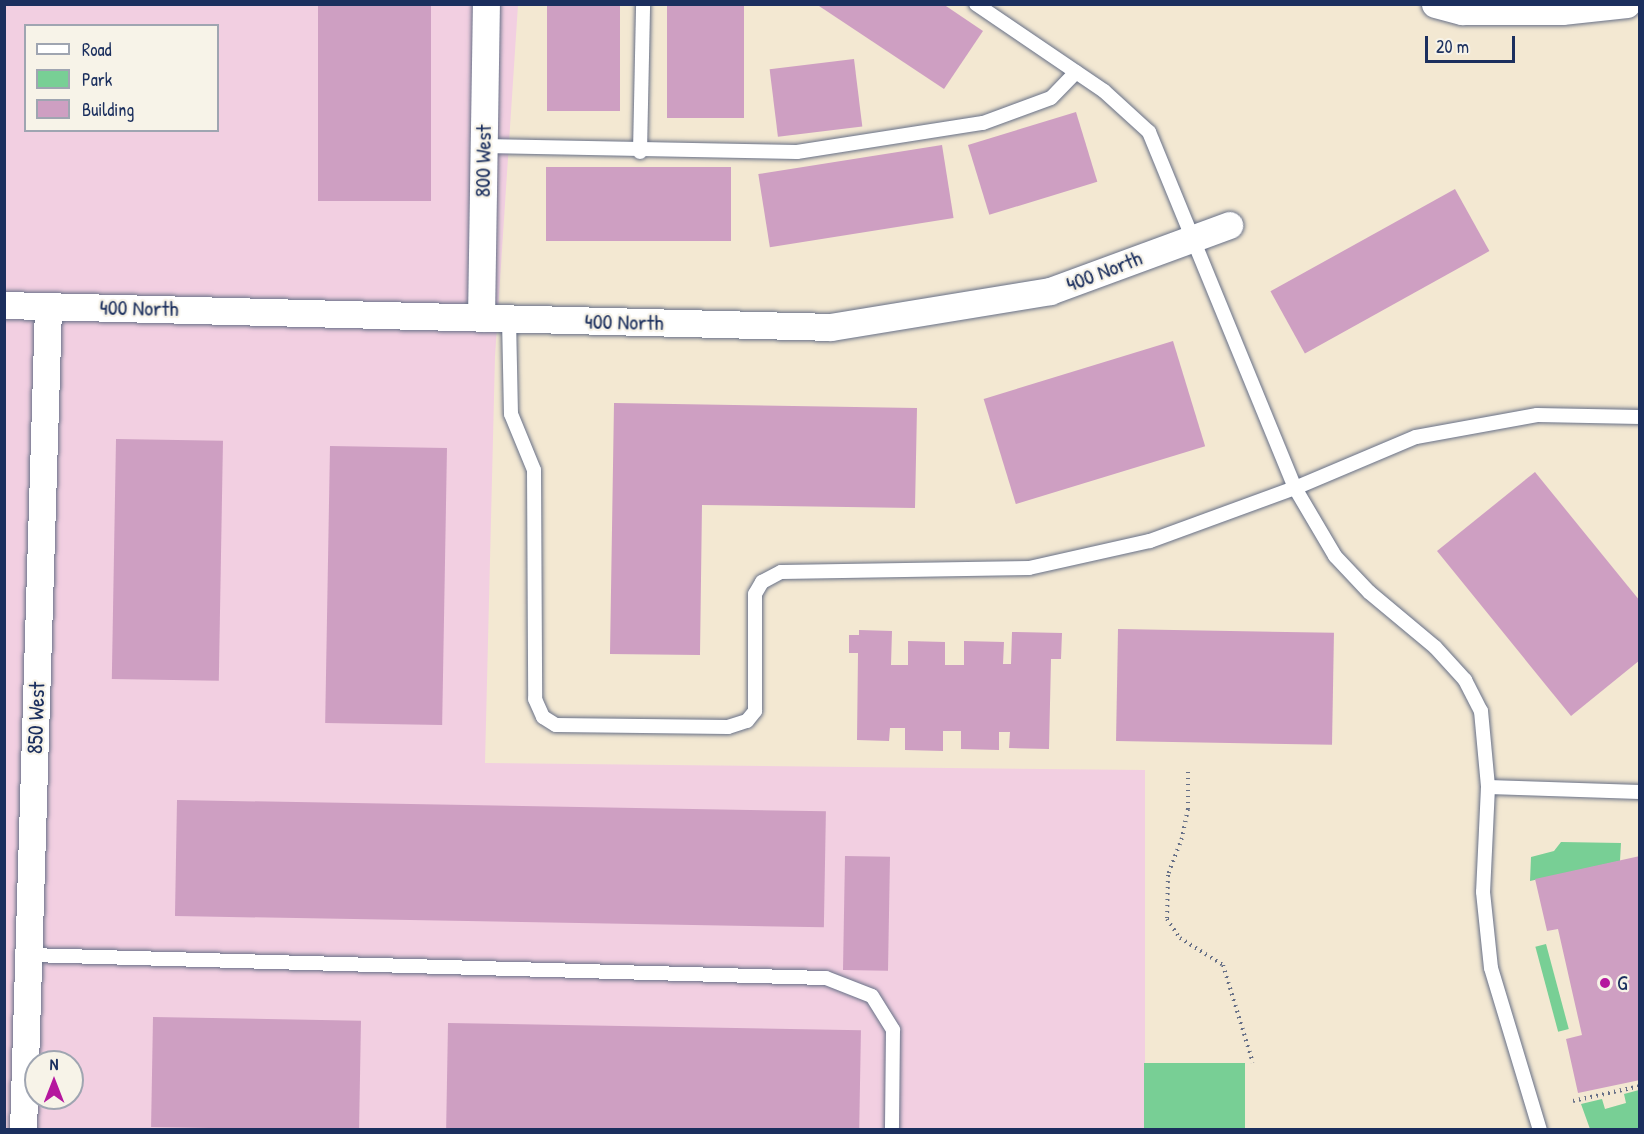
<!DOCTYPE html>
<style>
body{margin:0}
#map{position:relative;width:1644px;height:1134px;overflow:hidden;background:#f3e8d2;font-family:"Patrick Hand",sans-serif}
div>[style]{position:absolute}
.built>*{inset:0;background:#f2cfe1}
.green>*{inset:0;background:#78cf95;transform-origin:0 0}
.building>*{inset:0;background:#ce9fc2;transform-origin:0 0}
.path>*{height:4px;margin-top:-2px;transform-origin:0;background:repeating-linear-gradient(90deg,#677087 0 1.5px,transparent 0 6px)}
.roads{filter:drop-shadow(0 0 2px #677087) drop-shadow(0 0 2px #677087)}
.service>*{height:14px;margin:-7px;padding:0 7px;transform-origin:7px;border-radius:7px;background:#fff}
.minor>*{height:27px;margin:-13.5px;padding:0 13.5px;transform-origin:13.5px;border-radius:13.5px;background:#fff}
.dots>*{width:16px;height:16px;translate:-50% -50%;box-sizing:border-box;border:3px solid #f7f3e8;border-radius:50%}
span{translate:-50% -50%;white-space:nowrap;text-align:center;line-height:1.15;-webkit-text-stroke:4.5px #f7f3e8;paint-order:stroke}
.street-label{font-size:22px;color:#1b2f5e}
.poi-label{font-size:22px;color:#1b2f5e}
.left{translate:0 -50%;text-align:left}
.frame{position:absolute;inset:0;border:6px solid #1b2f5e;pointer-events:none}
.legend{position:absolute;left:24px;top:24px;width:195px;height:108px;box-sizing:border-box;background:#f7f3e8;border:2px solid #9fa5b1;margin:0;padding:8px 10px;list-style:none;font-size:18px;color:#1b2f5e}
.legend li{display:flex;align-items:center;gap:12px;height:30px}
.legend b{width:30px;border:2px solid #9fa5b1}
.north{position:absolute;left:24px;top:1050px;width:60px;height:60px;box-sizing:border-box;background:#f7f3e8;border:2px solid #9fa5b1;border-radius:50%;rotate:0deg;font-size:16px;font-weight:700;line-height:24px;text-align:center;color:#1b2f5e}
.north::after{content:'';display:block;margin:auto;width:21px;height:27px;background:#b5179e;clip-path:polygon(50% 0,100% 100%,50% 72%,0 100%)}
.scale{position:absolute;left:1425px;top:36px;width:90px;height:27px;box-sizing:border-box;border:3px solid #1b2f5e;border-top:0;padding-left:8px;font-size:18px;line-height:21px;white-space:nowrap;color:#1b2f5e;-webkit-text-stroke:4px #f7f3e8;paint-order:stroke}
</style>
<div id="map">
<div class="built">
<div style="clip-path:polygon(evenodd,5px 5px,518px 5px,495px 357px,485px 763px,1145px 770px,1145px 1129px,5px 1130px,5px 5px,26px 26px,218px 26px,218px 130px,26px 130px,26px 26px,5px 5px,36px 1062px,72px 1062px,72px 1098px,36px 1098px,36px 1062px)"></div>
</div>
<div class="green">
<div style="clip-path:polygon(1561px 842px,1621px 843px,1620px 861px,1530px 881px,1531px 857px,1554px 851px)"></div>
<div style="left:1546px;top:944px;width:88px;height:11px;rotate:75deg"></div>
<div style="left:1144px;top:1063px;width:101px;height:66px"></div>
<div style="clip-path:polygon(1639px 1090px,1639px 1129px,1590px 1129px,1581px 1104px,1602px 1099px,1605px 1109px,1626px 1103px,1624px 1094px)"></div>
</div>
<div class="building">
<div style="left:318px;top:4px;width:113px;height:197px"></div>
<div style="left:547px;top:4px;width:73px;height:107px"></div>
<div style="left:667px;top:4px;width:77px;height:114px"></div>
<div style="clip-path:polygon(816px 4px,943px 4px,983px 31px,944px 89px)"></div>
<div style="left:854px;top:59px;width:68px;height:85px;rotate:83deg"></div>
<div style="left:1076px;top:112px;width:73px;height:113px;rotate:73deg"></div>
<div style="left:942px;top:145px;width:74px;height:186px;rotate:81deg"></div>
<div style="left:546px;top:167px;width:185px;height:74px"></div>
<div style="left:1455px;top:189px;width:71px;height:211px;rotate:61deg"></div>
<div style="left:1173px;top:341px;width:110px;height:198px;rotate:73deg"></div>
<div style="clip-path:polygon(614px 403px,917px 408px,915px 508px,702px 505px,700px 655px,610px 654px)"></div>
<div style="left:116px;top:439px;width:107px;height:240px;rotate:1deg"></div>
<div style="left:330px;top:446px;width:117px;height:277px;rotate:1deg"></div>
<div style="clip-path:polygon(1535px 472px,1640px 601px,1640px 660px,1571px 716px,1437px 551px)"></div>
<div style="left:1118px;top:629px;width:216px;height:112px;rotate:1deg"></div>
<div style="clip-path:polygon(859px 630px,892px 631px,891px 665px,908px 665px,908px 641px,945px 642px,945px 665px,964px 665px,964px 641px,1004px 642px,1003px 664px,1011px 664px,1012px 632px,1062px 633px,1061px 659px,1051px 659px,1049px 749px,1009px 748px,1010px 732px,999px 732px,999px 750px,961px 749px,961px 731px,943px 731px,943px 751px,905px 750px,905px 728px,890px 728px,889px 741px,857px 740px,858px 653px,849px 653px,849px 635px,859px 635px)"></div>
<div style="left:177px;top:800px;width:649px;height:116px;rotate:1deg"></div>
<div style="left:845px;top:856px;width:45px;height:114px;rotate:1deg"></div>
<div style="clip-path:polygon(1640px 856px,1640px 1080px,1578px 1093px,1566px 1039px,1582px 1035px,1558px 929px,1547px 931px,1535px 879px)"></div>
<div style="left:153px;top:1017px;width:208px;height:110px;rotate:1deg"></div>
<div style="left:448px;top:1023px;width:413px;height:107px;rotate:1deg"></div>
</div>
<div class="path">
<div style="left:1188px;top:772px;width:37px;rotate:90deg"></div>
<div style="left:1188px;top:809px;width:30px;rotate:102deg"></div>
<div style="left:1182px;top:838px;width:40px;rotate:111deg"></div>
<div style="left:1168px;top:875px;width:44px;rotate:91.3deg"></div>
<div style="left:1167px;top:919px;width:23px;rotate:56deg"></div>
<div style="left:1180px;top:938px;width:51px;rotate:32.1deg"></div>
<div style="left:1223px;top:965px;width:102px;rotate:73deg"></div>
<div style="left:1573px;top:1101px;width:69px;rotate:-12.6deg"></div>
</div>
<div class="roads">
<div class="service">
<div style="left:976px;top:4px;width:155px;rotate:34.2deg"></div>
<div style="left:1104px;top:91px;width:61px;rotate:42.3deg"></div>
<div style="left:1149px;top:132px;width:385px;rotate:67.7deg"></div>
<div style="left:1295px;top:488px;width:79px;rotate:59.5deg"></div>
<div style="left:1335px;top:556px;width:50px;rotate:46.6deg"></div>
<div style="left:1369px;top:592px;width:86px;rotate:39.8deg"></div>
<div style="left:1435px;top:647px;width:45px;rotate:47.7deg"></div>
<div style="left:1465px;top:680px;width:35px;rotate:63deg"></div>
<div style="left:1481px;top:711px;width:76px;rotate:84.7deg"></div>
<div style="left:1488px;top:787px;width:105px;rotate:92.7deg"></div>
<div style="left:1483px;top:892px;width:76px;rotate:84deg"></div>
<div style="left:1491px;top:968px;width:169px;rotate:73.2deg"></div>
<div style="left:484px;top:146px;width:313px;rotate:1.1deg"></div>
<div style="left:797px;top:152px;width:188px;rotate:-8.9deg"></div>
<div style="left:983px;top:123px;width:72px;rotate:-20.2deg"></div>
<div style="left:1051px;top:98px;width:36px;rotate:-46deg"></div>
<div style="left:640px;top:152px;width:148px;rotate:-88.8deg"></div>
<div style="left:509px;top:319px;width:95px;rotate:88.8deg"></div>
<div style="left:511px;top:414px;width:61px;rotate:67.7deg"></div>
<div style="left:534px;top:470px;width:229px;rotate:89.7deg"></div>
<div style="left:535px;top:699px;width:20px;rotate:66deg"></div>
<div style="left:543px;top:717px;width:15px;rotate:32deg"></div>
<div style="left:556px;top:725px;width:172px;rotate:0.7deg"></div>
<div style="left:728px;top:727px;width:20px;rotate:-18deg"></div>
<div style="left:747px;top:721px;width:13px;rotate:-51deg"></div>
<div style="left:755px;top:711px;width:117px;rotate:-90deg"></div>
<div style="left:755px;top:594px;width:14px;rotate:-60deg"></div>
<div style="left:762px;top:582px;width:21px;rotate:-28deg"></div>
<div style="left:781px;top:572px;width:248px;rotate:-0.9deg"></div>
<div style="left:1029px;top:568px;width:124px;rotate:-12.6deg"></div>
<div style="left:1150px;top:541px;width:154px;rotate:-20.1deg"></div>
<div style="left:1295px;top:488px;width:131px;rotate:-22.9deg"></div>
<div style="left:1416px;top:437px;width:123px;rotate:-10.3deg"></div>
<div style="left:1537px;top:415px;width:103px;rotate:1.1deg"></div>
<div style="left:1488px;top:787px;width:152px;rotate:1.9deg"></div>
<div style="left:30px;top:955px;width:796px;rotate:1.66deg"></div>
<div style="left:826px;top:978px;width:49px;rotate:21.4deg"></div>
<div style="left:872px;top:996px;width:40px;rotate:58deg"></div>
<div style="left:893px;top:1030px;width:100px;rotate:90.6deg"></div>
</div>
<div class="minor">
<div style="left:1435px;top:4px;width:28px;rotate:15deg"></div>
<div style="left:1462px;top:11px;width:100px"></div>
<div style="left:1562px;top:11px;width:65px;rotate:-6.1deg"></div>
<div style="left:4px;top:305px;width:827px;rotate:1.52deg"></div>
<div style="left:831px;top:327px;width:222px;rotate:-9.3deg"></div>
<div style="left:1050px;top:291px;width:191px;rotate:-20.2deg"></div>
<div style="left:481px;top:318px;width:314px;rotate:-89.1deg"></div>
<div style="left:23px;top:1130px;width:824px;rotate:-88.26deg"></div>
</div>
</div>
<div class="dots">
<div style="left:1605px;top:983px;background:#b5179e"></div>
</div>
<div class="street-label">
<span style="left:483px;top:161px;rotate:-89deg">800 West</span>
<span style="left:1104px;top:271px;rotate:-21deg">400 North</span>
<span style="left:139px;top:308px;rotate:1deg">400 North</span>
<span style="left:624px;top:322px;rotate:1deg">400 North</span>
<span style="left:36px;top:718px;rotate:-88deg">850 West</span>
</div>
<div class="poi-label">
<span class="left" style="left:1617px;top:983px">G</span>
</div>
<div class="frame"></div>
<ul class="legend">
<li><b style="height:8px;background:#fff"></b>Road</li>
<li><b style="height:16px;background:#78cf95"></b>Park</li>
<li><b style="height:16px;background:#ce9fc2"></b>Building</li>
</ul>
<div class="north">N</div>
<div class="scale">20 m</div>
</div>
